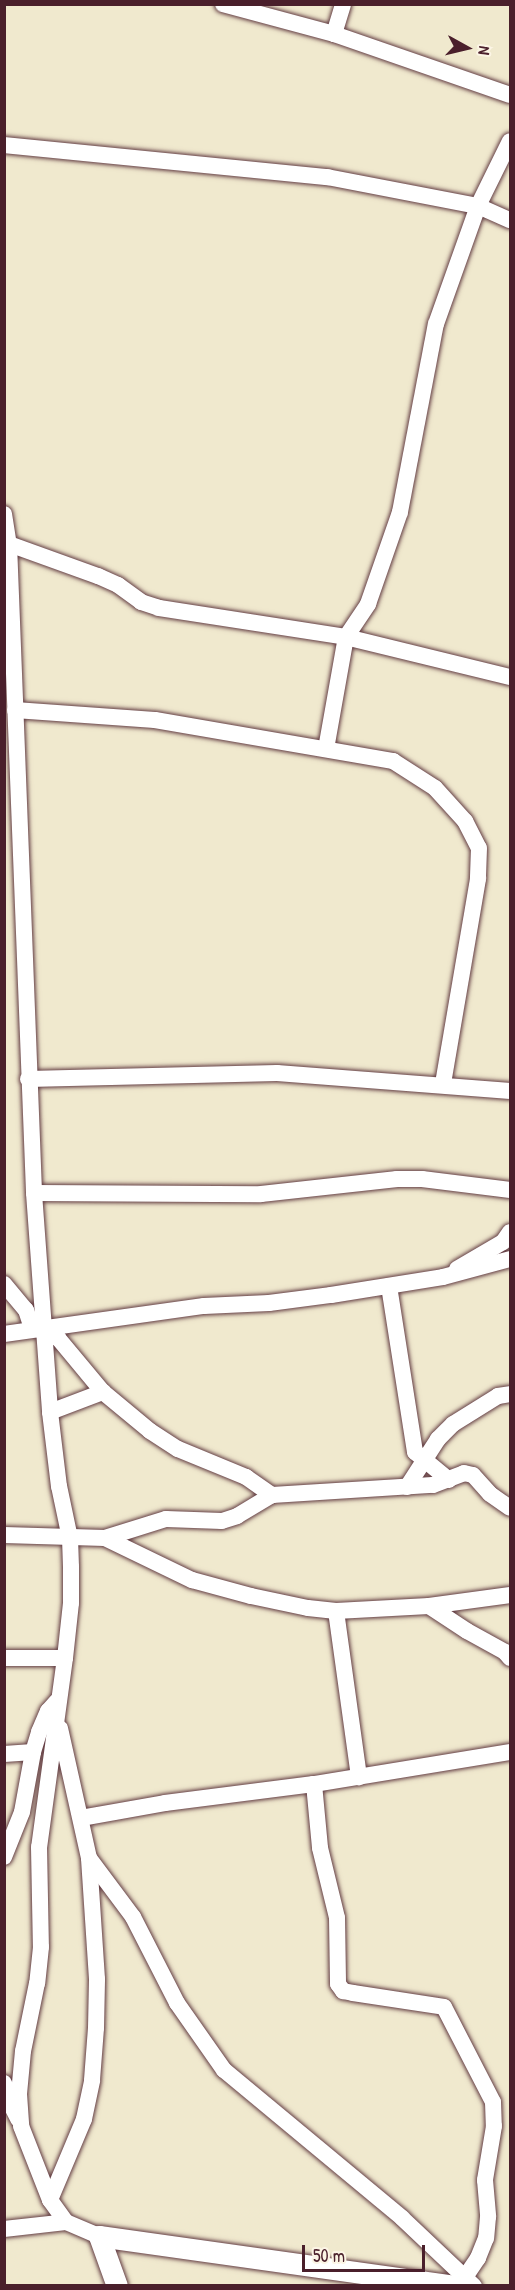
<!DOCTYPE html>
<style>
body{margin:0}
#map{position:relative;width:515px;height:2290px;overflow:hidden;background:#f0e9ce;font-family:"Patrick Hand",sans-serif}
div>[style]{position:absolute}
.roads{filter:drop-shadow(0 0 2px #633d43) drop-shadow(0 0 2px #633d43)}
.minor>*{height:16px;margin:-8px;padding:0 8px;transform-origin:8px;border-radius:8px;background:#fff}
.tertiary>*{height:21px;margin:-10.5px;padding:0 10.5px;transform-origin:10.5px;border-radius:10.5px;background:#fff}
span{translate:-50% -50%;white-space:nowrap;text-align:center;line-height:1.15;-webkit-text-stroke:5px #fcf5e5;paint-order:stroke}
.frame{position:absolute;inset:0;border:6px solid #4a1f2b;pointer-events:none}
.north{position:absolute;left:437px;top:18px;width:60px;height:60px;-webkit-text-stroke:4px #fcf5e5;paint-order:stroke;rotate:98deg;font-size:16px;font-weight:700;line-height:24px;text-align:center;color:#4a1f2b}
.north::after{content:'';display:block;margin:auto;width:21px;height:27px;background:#4a1f2b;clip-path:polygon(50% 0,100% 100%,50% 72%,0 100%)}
.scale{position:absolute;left:302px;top:2245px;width:123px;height:27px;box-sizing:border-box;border:3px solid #4a1f2b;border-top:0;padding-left:8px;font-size:18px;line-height:21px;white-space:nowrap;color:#4a1f2b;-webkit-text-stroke:4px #fcf5e5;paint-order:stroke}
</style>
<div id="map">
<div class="roads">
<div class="minor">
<div style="left:223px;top:4px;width:115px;rotate:15.1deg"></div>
<div style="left:334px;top:34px;width:186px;rotate:19.1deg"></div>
<div style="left:334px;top:34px;width:31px;rotate:-73deg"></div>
<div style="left:4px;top:145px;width:325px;rotate:5.7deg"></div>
<div style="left:327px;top:177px;width:154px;rotate:10.9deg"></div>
<div style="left:478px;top:206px;width:35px;rotate:24deg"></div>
<div style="left:4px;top:514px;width:30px;rotate:81deg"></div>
<div style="left:9px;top:544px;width:649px;rotate:87.79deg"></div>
<div style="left:34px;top:1193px;width:220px;rotate:85.8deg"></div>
<div style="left:50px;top:1412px;width:75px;rotate:83.1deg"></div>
<div style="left:59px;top:1486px;width:53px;rotate:78.1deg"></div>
<div style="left:70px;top:1538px;width:29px;rotate:88deg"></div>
<div style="left:71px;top:1567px;width:36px;rotate:90deg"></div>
<div style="left:71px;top:1603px;width:55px;rotate:96.2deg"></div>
<div style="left:65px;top:1658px;width:191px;rotate:97.8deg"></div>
<div style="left:39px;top:1847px;width:100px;rotate:88.9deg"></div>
<div style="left:41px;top:1947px;width:36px;rotate:96deg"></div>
<div style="left:37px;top:1983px;width:69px;rotate:101.6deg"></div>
<div style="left:23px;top:2051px;width:43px;rotate:95.3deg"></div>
<div style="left:19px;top:2094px;width:32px;rotate:86deg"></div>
<div style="left:21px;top:2126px;width:79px;rotate:68.6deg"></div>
<div style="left:50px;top:2200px;width:27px;rotate:54deg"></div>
<div style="left:66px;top:2222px;width:36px;rotate:23deg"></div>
<div style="left:9px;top:544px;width:95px;rotate:19.8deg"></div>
<div style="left:98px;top:576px;width:22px;rotate:24deg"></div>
<div style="left:118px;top:585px;width:29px;rotate:36deg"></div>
<div style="left:141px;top:602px;width:19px;rotate:18deg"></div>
<div style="left:159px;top:608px;width:189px;rotate:8.8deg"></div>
<div style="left:346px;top:637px;width:169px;rotate:13.7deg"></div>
<div style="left:15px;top:710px;width:140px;rotate:4.1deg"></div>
<div style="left:155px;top:720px;width:242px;rotate:9.8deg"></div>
<div style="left:393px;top:761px;width:50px;rotate:32.7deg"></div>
<div style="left:435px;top:788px;width:45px;rotate:47.7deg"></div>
<div style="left:465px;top:821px;width:30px;rotate:63deg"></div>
<div style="left:479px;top:848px;width:31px;rotate:92deg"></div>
<div style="left:478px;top:879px;width:208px;rotate:99.7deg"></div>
<div style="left:326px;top:749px;width:114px;rotate:-79.9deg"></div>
<div style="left:346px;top:637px;width:40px;rotate:-56deg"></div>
<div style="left:368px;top:604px;width:97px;rotate:-70.8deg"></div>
<div style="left:400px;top:512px;width:191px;rotate:-79.2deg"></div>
<div style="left:436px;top:324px;width:125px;rotate:-70.4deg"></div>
<div style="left:478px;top:206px;width:72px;rotate:-63.8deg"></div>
<div style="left:28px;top:1079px;width:249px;rotate:-1.4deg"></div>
<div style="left:277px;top:1073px;width:234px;rotate:4.4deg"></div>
<div style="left:34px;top:1193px;width:227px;rotate:0.3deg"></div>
<div style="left:261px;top:1194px;width:137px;rotate:-6.3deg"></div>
<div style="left:397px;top:1179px;width:25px"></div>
<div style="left:422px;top:1179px;width:89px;rotate:7.1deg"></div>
<div style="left:457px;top:1269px;width:53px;rotate:-30.4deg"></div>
<div style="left:503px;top:1242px;width:12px;rotate:-55deg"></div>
<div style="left:4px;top:1284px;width:34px;rotate:50deg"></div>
<div style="left:26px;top:1310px;width:19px;rotate:72deg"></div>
<div style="left:389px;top:1286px;width:168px;rotate:81.1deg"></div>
<div style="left:415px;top:1452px;width:44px;rotate:39.5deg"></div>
<div style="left:4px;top:1334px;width:202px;rotate:-8deg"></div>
<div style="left:204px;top:1306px;width:65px;rotate:-2.6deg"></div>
<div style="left:269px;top:1303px;width:63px;rotate:-7.4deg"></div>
<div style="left:331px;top:1295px;width:113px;rotate:-9.1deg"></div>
<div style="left:443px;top:1277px;width:69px;rotate:-15deg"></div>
<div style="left:44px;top:1334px;width:15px;rotate:16deg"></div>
<div style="left:58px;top:1338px;width:70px;rotate:50.2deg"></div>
<div style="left:103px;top:1392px;width:61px;rotate:39.7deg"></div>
<div style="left:150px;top:1431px;width:33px;rotate:33deg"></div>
<div style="left:178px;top:1449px;width:74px;rotate:22.4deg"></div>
<div style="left:246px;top:1477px;width:32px;rotate:35deg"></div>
<div style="left:50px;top:1412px;width:57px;rotate:-20.7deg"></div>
<div style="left:407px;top:1487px;width:57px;rotate:-57.1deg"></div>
<div style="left:438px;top:1439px;width:21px;rotate:-45deg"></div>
<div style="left:453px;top:1424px;width:53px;rotate:-31.9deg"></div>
<div style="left:498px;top:1396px;width:12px;rotate:-9deg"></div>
<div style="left:4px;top:1535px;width:101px;rotate:1.7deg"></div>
<div style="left:105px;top:1538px;width:64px;rotate:-17.3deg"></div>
<div style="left:166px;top:1519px;width:56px;rotate:2deg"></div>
<div style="left:222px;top:1521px;width:16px;rotate:-18deg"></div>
<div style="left:237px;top:1516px;width:41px;rotate:-31deg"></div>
<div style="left:272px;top:1495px;width:161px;rotate:-3.6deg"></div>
<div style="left:433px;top:1485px;width:33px;rotate:-21deg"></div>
<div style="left:464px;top:1473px;width:9px;rotate:13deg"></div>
<div style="left:473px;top:1475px;width:25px;rotate:48deg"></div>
<div style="left:490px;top:1494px;width:24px;rotate:35deg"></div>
<div style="left:105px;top:1538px;width:97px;rotate:25.8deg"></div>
<div style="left:192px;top:1580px;width:61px;rotate:15.2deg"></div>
<div style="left:251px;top:1596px;width:58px;rotate:11.9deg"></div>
<div style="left:308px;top:1608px;width:28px;rotate:6deg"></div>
<div style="left:336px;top:1611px;width:93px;rotate:-3.1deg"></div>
<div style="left:429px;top:1606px;width:82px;rotate:-7.7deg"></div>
<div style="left:429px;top:1606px;width:45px;rotate:33.3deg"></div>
<div style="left:467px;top:1631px;width:43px;rotate:28.9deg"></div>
<div style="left:505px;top:1652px;width:8px;rotate:50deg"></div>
<div style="left:336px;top:1611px;width:168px;rotate:82.1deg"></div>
<div style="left:4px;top:1658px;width:61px"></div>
<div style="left:4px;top:1754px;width:29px;rotate:-4deg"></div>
<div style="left:314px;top:1784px;width:64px;rotate:84.6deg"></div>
<div style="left:320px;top:1848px;width:72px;rotate:76.3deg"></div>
<div style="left:337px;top:1918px;width:66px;rotate:89.1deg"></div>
<div style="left:338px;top:1984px;width:9px;rotate:54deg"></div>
<div style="left:343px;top:1991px;width:10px;rotate:11deg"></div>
<div style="left:353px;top:1993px;width:92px;rotate:8.7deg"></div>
<div style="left:444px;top:2007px;width:107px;rotate:62.7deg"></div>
<div style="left:493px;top:2102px;width:24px;rotate:88deg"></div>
<div style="left:494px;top:2126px;width:55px;rotate:99.5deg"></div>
<div style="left:485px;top:2180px;width:37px;rotate:85deg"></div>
<div style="left:488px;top:2217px;width:21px;rotate:95deg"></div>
<div style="left:486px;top:2238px;width:22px;rotate:112deg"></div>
<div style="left:478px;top:2258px;width:23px;rotate:124deg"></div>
<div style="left:81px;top:1818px;width:85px;rotate:-10.1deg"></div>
<div style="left:165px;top:1803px;width:150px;rotate:-7.3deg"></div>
<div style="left:314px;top:1784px;width:199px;rotate:-9.3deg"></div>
<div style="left:4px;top:1857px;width:48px;rotate:-68.2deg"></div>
<div style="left:22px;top:1812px;width:61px;rotate:-79.6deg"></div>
<div style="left:33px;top:1752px;width:21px;rotate:-73deg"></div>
<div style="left:39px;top:1732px;width:23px;rotate:-67deg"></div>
<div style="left:48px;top:1711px;width:13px;rotate:-48deg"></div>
<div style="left:89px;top:1858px;width:74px;rotate:53.3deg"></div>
<div style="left:133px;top:1917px;width:97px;rotate:62.9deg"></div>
<div style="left:177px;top:2003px;width:82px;rotate:55deg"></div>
<div style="left:224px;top:2070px;width:231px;rotate:39.7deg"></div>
<div style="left:402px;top:2218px;width:99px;rotate:43.4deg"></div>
<div style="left:4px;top:2083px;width:14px;rotate:78deg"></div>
<div style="left:7px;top:2097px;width:25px;rotate:63deg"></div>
<div style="left:50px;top:2200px;width:88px;rotate:-67.2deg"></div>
<div style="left:84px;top:2119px;width:40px;rotate:-78deg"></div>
<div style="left:92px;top:2080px;width:52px;rotate:-85.6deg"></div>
<div style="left:96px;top:2028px;width:49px;rotate:-88.8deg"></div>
<div style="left:97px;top:1979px;width:121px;rotate:-93.8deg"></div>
<div style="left:89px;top:1858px;width:133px;rotate:-102.6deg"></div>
<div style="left:4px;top:2229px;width:62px;rotate:-6.4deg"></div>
</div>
<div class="tertiary">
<div style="left:99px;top:2236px;width:361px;rotate:8deg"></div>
<div style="left:99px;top:2236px;width:53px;rotate:70.2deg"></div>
</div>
</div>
<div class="frame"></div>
<div class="north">N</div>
<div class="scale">50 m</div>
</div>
